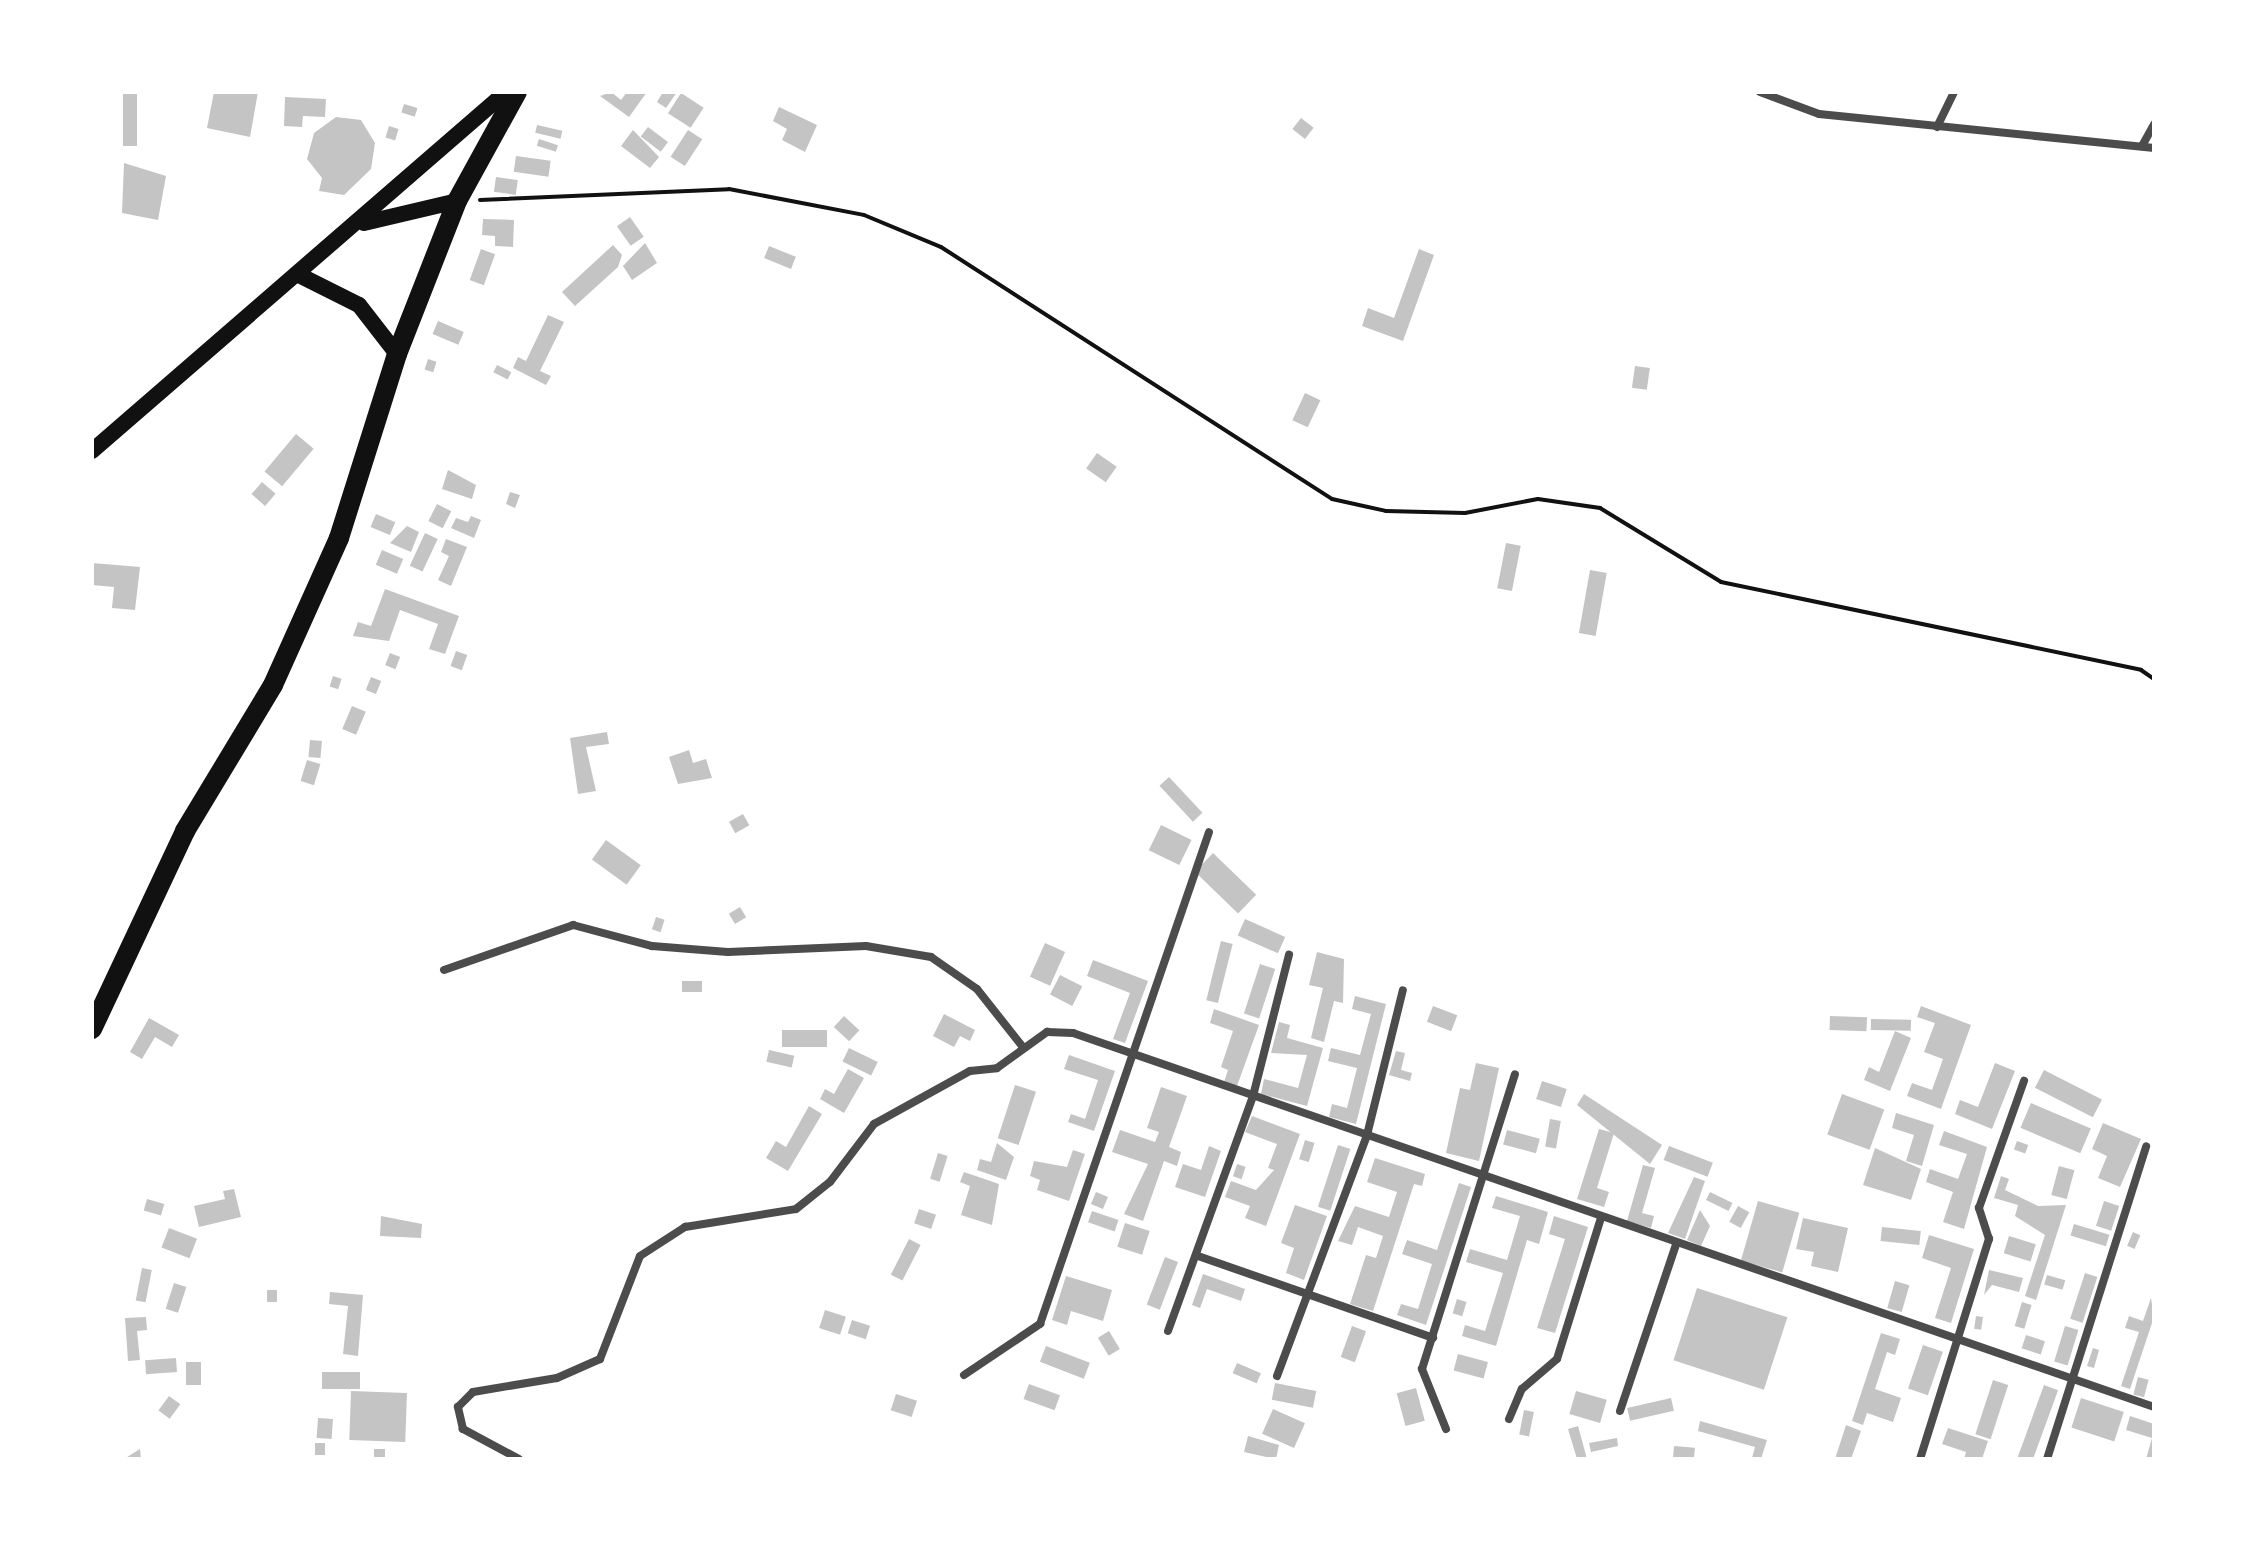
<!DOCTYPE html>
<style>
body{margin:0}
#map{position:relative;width:2246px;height:1551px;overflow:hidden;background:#fff;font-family:Rubik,sans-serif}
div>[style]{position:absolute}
.building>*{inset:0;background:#c4c4c4;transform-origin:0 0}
.path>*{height:4px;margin:-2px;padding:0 2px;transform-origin:2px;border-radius:2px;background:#111}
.minor>*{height:8px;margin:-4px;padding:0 4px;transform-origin:4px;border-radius:4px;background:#4c4c4c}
.secondary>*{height:16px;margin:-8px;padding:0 8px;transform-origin:8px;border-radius:8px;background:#111}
.primary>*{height:20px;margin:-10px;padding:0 10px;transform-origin:10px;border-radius:10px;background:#111}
span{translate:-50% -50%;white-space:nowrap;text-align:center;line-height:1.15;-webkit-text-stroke:7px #fff;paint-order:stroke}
.frame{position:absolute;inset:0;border:94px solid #fff;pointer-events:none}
</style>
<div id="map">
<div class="building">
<div style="left:123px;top:92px;width:14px;height:54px"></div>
<div style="clip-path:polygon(214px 92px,258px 92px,250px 137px,207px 128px)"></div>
<div style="clip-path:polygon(611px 92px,621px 100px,627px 92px,647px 92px,629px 117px,600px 96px)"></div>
<div style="clip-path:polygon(663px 92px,677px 92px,666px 108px,657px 102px)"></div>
<div style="left:681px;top:93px;width:27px;height:24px;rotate:33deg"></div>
<div style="clip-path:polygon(285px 97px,326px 99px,325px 117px,303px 116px,302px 127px,284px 126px)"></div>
<div style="left:404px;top:104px;width:14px;height:9px;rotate:17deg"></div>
<div style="clip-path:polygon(779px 107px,817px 125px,805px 152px,782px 140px,787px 129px,773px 121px)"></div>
<div style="clip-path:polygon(336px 117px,361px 120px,375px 143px,371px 169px,344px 195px,319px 191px,322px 178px,307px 159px,314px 133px)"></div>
<div style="left:1301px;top:118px;width:16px;height:14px;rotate:38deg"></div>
<div style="left:537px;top:125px;width:26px;height:8px;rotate:13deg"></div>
<div style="left:389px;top:126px;width:10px;height:12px;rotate:17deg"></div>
<div style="left:648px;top:127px;width:25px;height:12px;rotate:37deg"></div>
<div style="clip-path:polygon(633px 130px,659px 157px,650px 168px,621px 146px)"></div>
<div style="left:688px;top:130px;width:17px;height:32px;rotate:33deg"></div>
<div style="left:539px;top:139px;width:20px;height:7px;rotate:18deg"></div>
<div style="left:516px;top:156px;width:35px;height:16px;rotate:8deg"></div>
<div style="clip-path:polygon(124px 163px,166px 176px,158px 220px,122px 213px)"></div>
<div style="left:496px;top:177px;width:22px;height:15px;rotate:8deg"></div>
<div style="left:630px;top:217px;width:24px;height:16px;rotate:55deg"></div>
<div style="clip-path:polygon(483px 219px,514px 220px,513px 247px,495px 246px,495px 236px,482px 235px)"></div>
<div style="clip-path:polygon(645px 243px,657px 263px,632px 280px,623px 266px)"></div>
<div style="clip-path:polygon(613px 245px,622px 255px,618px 267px,575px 306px,562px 292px)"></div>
<div style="left:769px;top:246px;width:29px;height:13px;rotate:22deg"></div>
<div style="left:481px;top:249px;width:15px;height:33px;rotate:20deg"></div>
<div style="clip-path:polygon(1419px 249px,1434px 255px,1403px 341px,1362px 326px,1368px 308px,1394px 318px)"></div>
<div style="clip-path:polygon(548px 315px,564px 322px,540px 371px,551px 376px,546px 385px,513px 368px,518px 357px,526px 361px)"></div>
<div style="left:438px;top:321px;width:28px;height:14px;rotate:23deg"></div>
<div style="left:428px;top:359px;width:9px;height:11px;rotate:18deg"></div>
<div style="left:497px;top:365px;width:16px;height:8px;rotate:27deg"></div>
<div style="left:1635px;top:366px;width:15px;height:22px;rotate:8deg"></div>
<div style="left:1305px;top:393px;width:17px;height:30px;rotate:25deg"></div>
<div style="left:296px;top:434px;width:23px;height:49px;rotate:40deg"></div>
<div style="left:1097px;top:453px;width:24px;height:19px;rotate:35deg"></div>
<div style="clip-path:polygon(448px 470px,476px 485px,472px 499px,442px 489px)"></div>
<div style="left:262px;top:482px;width:18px;height:16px;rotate:41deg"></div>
<div style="clip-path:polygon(510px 492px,520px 495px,515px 508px,506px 504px)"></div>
<div style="left:437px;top:504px;width:16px;height:19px;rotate:27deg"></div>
<div style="left:376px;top:514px;width:21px;height:14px;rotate:23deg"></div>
<div style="clip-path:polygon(471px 516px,481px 520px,474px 538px,451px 528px,456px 518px,468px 522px)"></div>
<div style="clip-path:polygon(407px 526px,419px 532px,411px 552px,390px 543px)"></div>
<div style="left:425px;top:533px;width:14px;height:36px;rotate:25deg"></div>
<div style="clip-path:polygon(446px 539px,467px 547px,451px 586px,438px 580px,449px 556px,441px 552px)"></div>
<div style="left:1506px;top:543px;width:15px;height:46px;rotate:11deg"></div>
<div style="left:382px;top:550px;width:23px;height:16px;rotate:23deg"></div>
<div style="clip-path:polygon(92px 563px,140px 567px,135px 610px,112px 608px,114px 587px,92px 585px)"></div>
<div style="left:1590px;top:570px;width:17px;height:64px;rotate:10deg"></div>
<div style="clip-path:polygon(385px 589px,459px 616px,445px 654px,429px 649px,438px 624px,400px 610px,389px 641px,353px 636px,358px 622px,371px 626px)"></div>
<div style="left:456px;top:651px;width:12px;height:16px;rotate:20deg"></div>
<div style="left:390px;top:653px;width:11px;height:13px;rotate:22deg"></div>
<div style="left:333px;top:676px;width:9px;height:11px;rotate:18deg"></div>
<div style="left:371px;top:677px;width:11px;height:14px;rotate:22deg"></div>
<div style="left:352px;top:706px;width:15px;height:25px;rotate:23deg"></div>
<div style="clip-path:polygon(607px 732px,609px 744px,586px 747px,596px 791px,578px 794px,570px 738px)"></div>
<div style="left:310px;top:740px;width:12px;height:17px;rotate:5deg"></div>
<div style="clip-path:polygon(689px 750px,693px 763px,706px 759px,712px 778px,678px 784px,669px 757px)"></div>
<div style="left:307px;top:760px;width:14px;height:22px;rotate:17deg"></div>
<div style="left:1169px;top:777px;width:49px;height:13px;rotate:47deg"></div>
<div style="left:743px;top:814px;width:13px;height:16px;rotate:61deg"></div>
<div style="left:1161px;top:825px;width:34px;height:28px;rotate:26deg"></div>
<div style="left:606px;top:840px;width:43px;height:24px;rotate:36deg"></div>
<div style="left:1213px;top:853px;width:60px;height:26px;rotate:44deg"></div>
<div style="left:740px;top:907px;width:12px;height:13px;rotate:59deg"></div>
<div style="left:656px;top:917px;width:9px;height:13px;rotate:18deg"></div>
<div style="left:1245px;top:919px;width:44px;height:18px;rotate:24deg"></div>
<div style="left:1221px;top:941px;width:12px;height:61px;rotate:14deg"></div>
<div style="left:1045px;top:943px;width:22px;height:37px;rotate:24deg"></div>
<div style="clip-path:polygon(1317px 952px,1344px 959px,1343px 1003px,1334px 1001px,1324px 1042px,1311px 1038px,1323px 988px,1309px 985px)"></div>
<div style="clip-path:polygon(1093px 960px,1148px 981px,1125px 1043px,1113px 1039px,1130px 993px,1087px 976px)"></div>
<div style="left:1260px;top:964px;width:16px;height:52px;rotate:18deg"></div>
<div style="left:1060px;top:975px;width:25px;height:22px;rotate:27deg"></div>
<div style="left:682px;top:981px;width:20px;height:11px"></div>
<div style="clip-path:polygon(1355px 996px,1386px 1004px,1356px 1124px,1329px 1117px,1332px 1104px,1347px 1108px,1357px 1068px,1328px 1061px,1331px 1048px,1360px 1055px,1371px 1014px,1352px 1009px)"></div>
<div style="left:1433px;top:1006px;width:26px;height:17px;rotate:21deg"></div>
<div style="clip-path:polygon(1921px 1006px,1971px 1025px,1941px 1109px,1907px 1096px,1912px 1083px,1932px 1090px,1943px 1059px,1924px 1052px,1935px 1023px,1917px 1017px)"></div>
<div style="clip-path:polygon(1214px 1009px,1259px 1025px,1237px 1086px,1224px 1082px,1228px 1070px,1221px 1067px,1233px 1031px,1210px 1023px)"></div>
<div style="clip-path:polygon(944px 1014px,975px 1030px,970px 1041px,960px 1036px,954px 1047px,933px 1036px)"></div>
<div style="left:844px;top:1016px;width:21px;height:15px;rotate:43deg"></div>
<div style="left:1830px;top:1016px;width:37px;height:14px;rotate:2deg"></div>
<div style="clip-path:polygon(149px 1018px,179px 1035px,172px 1047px,155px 1037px,142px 1059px,130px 1052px)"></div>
<div style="left:1871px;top:1019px;width:40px;height:11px;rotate:1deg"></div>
<div style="clip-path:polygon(1279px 1022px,1290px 1025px,1287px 1038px,1323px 1048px,1307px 1106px,1261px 1094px,1264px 1079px,1298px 1088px,1307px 1055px,1271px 1053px)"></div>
<div style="left:827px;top:1030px;width:17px;height:45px;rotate:90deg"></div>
<div style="clip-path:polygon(1895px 1031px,1911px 1038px,1890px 1091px,1864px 1080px,1869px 1067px,1879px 1072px)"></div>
<div style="left:849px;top:1048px;width:32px;height:15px;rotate:26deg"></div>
<div style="left:769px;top:1050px;width:26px;height:12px;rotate:13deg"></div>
<div style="clip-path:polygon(1396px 1051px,1405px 1053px,1401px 1070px,1412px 1073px,1410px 1081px,1389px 1075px)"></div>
<div style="clip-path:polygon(1069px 1055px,1115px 1071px,1094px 1131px,1068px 1122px,1071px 1114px,1085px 1119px,1098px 1080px,1064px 1069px)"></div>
<div style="clip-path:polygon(1476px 1063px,1499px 1068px,1479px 1161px,1446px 1153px,1460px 1088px,1470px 1090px)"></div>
<div style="clip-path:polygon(1995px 1063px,2015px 1071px,1992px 1129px,1955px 1114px,1960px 1100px,1978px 1107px)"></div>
<div style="clip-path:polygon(848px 1069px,864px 1078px,844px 1113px,820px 1099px,825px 1089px,834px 1094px)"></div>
<div style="left:2044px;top:1070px;width:65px;height:20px;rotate:27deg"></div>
<div style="left:1542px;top:1081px;width:26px;height:19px;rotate:18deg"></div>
<div style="left:1015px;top:1085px;width:22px;height:56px;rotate:18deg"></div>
<div style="clip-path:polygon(1161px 1087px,1187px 1096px,1169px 1147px,1181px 1152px,1177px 1166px,1164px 1161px,1143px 1221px,1124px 1214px,1148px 1164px,1112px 1152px,1120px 1130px,1155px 1142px,1159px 1132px,1147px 1128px)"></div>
<div style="clip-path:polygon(1584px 1094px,1662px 1145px,1650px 1164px,1577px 1105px)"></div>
<div style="left:1842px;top:1094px;width:45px;height:43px;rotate:20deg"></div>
<div style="left:2031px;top:1103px;width:65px;height:27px;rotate:23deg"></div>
<div style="clip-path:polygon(809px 1106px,822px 1114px,788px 1171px,766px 1158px,776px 1141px,786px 1147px)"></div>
<div style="clip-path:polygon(1896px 1113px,1934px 1125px,1922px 1166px,1906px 1161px,1914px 1135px,1892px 1128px)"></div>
<div style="clip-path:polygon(1252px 1116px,1300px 1134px,1266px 1226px,1245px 1218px,1250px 1206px,1225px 1197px,1231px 1181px,1256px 1190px,1274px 1170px,1268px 1168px,1277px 1144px,1245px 1132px)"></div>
<div style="left:1550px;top:1119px;width:11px;height:28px;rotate:10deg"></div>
<div style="clip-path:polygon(2103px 1123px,2141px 1139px,2120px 1187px,2098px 1178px,2107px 1156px,2092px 1149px)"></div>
<div style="clip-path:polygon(1599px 1129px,1614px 1133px,1597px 1188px,1609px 1192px,1604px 1207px,1577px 1199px)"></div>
<div style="left:1507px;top:1130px;width:34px;height:15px;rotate:15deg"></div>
<div style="clip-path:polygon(1944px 1131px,1987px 1147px,1964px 1229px,1943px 1222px,1953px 1192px,1926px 1182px,1930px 1169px,1958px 1179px,1967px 1154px,1939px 1145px)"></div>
<div style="left:1305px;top:1140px;width:10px;height:20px;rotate:17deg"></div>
<div style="left:2017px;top:1141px;width:12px;height:9px;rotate:20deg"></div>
<div style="clip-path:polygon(997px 1143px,1014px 1157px,1006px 1180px,977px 1170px,980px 1159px,991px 1162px)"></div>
<div style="left:1338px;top:1145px;width:13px;height:65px;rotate:18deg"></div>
<div style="clip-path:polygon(1209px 1146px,1221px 1151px,1205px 1197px,1175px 1187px,1183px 1164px,1201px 1170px)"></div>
<div style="left:1669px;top:1146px;width:47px;height:15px;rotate:21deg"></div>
<div style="clip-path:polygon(1875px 1148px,1921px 1169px,1911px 1200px,1863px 1185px)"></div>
<div style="clip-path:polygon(1073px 1150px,1085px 1154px,1069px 1201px,1037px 1190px,1040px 1180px,1030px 1176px,1034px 1161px,1067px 1167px)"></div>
<div style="left:938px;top:1153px;width:10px;height:27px;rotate:17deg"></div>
<div style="clip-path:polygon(1375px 1158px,1425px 1174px,1422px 1186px,1414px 1184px,1373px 1311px,1350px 1304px,1366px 1255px,1376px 1258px,1383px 1236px,1358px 1227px,1352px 1245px,1338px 1241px,1355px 1206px,1389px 1217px,1397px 1192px,1367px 1182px)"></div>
<div style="left:1237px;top:1164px;width:9px;height:13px;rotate:18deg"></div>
<div style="clip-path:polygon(1643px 1165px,1655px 1168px,1642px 1213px,1654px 1216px,1651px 1228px,1627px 1221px)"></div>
<div style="left:2059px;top:1166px;width:16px;height:30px;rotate:15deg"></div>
<div style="clip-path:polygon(964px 1172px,999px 1184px,992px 1225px,961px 1215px,970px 1186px,960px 1182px)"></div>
<div style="clip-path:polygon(2001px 1176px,2009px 1179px,2005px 1190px,2038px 1206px,2066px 1205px,2036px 1300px,2025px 1296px,2045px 1235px,2015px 1216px,2018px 1205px,1994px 1198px)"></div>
<div style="clip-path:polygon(1694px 1177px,1705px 1181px,1685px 1239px,1668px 1233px)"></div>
<div style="clip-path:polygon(1459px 1183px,1471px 1187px,1426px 1325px,1397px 1315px,1401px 1304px,1418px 1309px,1432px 1264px,1402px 1254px,1407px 1240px,1437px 1250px)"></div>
<div style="clip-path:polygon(234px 1189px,241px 1217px,199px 1227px,194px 1206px,225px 1199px,223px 1191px)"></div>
<div style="left:1096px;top:1192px;width:13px;height:13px;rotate:23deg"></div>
<div style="left:1710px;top:1192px;width:25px;height:9px;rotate:26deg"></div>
<div style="clip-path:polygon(1496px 1196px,1548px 1212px,1539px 1244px,1527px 1240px,1496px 1346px,1462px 1336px,1465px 1325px,1485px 1331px,1503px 1273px,1466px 1262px,1470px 1249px,1507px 1260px,1520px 1216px,1492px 1208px)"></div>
<div style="left:147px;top:1199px;width:18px;height:12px;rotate:16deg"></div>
<div style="left:1758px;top:1201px;width:43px;height:62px;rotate:16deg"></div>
<div style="left:2104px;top:1201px;width:16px;height:26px;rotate:18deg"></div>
<div style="clip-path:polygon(1295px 1205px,1327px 1216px,1304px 1280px,1286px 1273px,1294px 1248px,1281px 1243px)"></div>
<div style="left:1738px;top:1206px;width:13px;height:18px;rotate:29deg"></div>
<div style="left:919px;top:1209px;width:18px;height:15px;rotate:19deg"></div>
<div style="clip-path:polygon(1700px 1210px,1710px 1226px,1701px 1246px,1687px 1240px)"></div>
<div style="left:1092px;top:1211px;width:28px;height:12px;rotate:19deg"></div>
<div style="clip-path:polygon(381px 1216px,422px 1224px,421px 1238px,380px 1236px)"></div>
<div style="clip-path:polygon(1554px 1216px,1588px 1227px,1555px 1333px,1537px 1328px,1565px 1239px,1549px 1234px)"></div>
<div style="clip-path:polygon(1803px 1218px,1848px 1228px,1838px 1272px,1811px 1266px,1814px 1252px,1796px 1249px)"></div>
<div style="left:1125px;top:1223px;width:26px;height:25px;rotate:18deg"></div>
<div style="left:2074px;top:1224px;width:37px;height:12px;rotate:17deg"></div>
<div style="left:1882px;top:1227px;width:39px;height:14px;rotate:6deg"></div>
<div style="left:169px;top:1228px;width:30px;height:21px;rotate:21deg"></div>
<div style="left:2133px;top:1232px;width:8px;height:15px;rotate:23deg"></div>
<div style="clip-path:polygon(1929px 1235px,1974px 1249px,1951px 1323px,1935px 1318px,1951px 1268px,1922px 1258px)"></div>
<div style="left:2009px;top:1236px;width:28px;height:18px;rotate:17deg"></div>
<div style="left:909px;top:1239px;width:13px;height:40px;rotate:27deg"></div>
<div style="left:1165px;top:1257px;width:14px;height:51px;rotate:21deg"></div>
<div style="left:142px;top:1268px;width:10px;height:33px;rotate:11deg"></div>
<div style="clip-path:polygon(1989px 1270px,2023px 1278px,2019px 1292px,1992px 1285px,1984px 1295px)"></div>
<div style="left:2085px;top:1273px;width:13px;height:48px;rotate:18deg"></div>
<div style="clip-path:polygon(1203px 1274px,1245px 1289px,1241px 1301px,1207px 1289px,1200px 1308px,1192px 1305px)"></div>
<div style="left:2047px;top:1275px;width:19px;height:10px;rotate:16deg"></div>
<div style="clip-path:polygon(1066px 1276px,1112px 1290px,1103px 1321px,1071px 1311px,1067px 1325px,1052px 1320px)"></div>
<div style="left:1895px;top:1281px;width:15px;height:28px;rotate:16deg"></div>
<div style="left:174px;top:1283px;width:13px;height:27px;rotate:18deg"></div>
<div style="left:1697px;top:1288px;width:95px;height:76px;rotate:18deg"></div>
<div style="left:267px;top:1290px;width:10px;height:12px"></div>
<div style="clip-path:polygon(330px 1292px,363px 1295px,358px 1356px,343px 1354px,348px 1306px,329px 1304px)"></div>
<div style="clip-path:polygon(2151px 1298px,2154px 1317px,2130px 1389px,2121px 1386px,2139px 1332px,2125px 1328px,2129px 1316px,2143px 1321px)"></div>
<div style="left:1457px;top:1299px;width:10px;height:15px;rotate:17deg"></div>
<div style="left:2022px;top:1302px;width:10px;height:25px;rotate:17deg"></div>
<div style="left:825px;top:1310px;width:22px;height:19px;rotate:18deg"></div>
<div style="left:1976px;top:1316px;width:7px;height:13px;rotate:8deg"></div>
<div style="clip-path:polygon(146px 1317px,147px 1330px,137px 1331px,140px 1360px,128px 1361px,125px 1318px)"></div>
<div style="left:852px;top:1320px;width:19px;height:14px;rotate:18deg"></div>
<div style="left:1352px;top:1326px;width:15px;height:33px;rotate:20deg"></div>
<div style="left:2065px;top:1326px;width:14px;height:37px;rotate:17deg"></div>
<div style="left:1109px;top:1331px;width:21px;height:13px;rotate:59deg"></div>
<div style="clip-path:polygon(1881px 1333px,1900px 1339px,1895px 1355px,1887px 1352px,1875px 1389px,1901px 1398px,1893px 1422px,1867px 1413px,1863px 1425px,1852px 1421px)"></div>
<div style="left:2026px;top:1335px;width:20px;height:14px;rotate:18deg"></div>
<div style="left:1923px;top:1345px;width:21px;height:46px;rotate:19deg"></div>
<div style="left:1046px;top:1346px;width:47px;height:17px;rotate:21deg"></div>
<div style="clip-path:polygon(2093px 1348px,2099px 1350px,2094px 1368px,2087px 1366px)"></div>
<div style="left:1458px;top:1354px;width:31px;height:17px;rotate:15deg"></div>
<div style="left:176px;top:1358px;width:14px;height:31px;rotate:86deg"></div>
<div style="left:186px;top:1362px;width:15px;height:23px"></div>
<div style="left:1237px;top:1363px;width:26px;height:11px;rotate:23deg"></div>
<div style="left:322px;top:1372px;width:38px;height:17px"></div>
<div style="left:2138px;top:1377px;width:11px;height:18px;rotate:15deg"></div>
<div style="left:1993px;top:1380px;width:16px;height:57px;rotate:18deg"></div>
<div style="left:1275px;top:1383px;width:42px;height:17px;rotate:11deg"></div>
<div style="left:1029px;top:1384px;width:33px;height:16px;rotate:20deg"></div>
<div style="left:2044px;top:1385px;width:15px;height:78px;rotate:20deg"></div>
<div style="left:1416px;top:1388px;width:34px;height:20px;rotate:75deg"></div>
<div style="left:351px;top:1391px;width:56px;height:49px;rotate:2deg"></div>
<div style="left:1576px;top:1391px;width:32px;height:24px;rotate:16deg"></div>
<div style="left:896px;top:1394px;width:22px;height:17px;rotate:18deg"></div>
<div style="left:169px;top:1396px;width:14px;height:18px;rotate:36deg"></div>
<div style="left:1671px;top:1398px;width:13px;height:45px;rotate:77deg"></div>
<div style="left:2081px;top:1398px;width:45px;height:31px;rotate:18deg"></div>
<div style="left:1273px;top:1409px;width:35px;height:27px;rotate:24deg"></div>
<div style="left:1524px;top:1410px;width:10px;height:25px;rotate:11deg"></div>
<div style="clip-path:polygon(2130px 1416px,2154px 1424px,2154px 1459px,2146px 1459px,2152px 1438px,2126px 1430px)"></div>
<div style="left:318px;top:1418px;width:15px;height:20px;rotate:4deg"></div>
<div style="clip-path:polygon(1700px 1421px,1767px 1440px,1761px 1459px,1752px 1458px,1755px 1447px,1698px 1431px)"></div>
<div style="clip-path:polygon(1846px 1425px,1861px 1431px,1851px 1459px,1835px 1459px)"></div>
<div style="clip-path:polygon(1578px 1426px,1587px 1459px,1577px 1459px,1568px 1429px)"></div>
<div style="clip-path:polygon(1948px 1428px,1988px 1441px,1982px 1459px,1964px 1459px,1966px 1452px,1942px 1444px)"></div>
<div style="clip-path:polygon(1248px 1436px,1279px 1445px,1276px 1459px,1244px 1452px)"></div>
<div style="clip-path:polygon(1617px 1438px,1618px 1446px,1591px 1452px,1589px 1443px)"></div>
<div style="left:315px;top:1443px;width:10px;height:12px"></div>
<div style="left:1674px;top:1446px;width:21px;height:11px;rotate:5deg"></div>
<div style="clip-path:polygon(140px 1449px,141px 1459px,124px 1459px)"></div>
<div style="left:374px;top:1449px;width:11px;height:10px"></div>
</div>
<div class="path">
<div style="left:480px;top:200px;width:249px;rotate:-2.5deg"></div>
<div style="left:729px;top:189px;width:137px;rotate:10.9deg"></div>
<div style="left:864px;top:215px;width:83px;rotate:22.6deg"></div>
<div style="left:941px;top:247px;width:465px;rotate:32.8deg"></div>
<div style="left:1332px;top:499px;width:55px;rotate:12.5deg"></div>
<div style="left:1386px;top:511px;width:79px;rotate:1.5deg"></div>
<div style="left:1465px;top:513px;width:74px;rotate:-10.9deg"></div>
<div style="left:1538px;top:499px;width:63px;rotate:8.3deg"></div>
<div style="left:1600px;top:508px;width:142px;rotate:31.4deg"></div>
<div style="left:1721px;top:582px;width:429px;rotate:11.8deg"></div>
<div style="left:2141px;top:670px;width:16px;rotate:35deg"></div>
</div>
<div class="minor">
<div style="left:1760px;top:92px;width:63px;rotate:20.4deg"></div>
<div style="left:1819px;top:114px;width:337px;rotate:5.8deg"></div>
<div style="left:1937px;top:127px;width:39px;rotate:-64deg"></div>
<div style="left:2142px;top:146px;width:25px;rotate:-61deg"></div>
<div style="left:444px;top:970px;width:137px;rotate:-19.2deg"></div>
<div style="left:573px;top:925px;width:82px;rotate:14.9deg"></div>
<div style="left:652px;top:946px;width:76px;rotate:4.5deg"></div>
<div style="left:728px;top:952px;width:138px;rotate:-2.5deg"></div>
<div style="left:866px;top:946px;width:66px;rotate:9.6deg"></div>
<div style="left:931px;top:957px;width:56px;rotate:34.8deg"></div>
<div style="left:977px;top:989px;width:73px;rotate:51.7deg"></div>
<div style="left:1198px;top:1256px;width:249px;rotate:19.2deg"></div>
<div style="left:1168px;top:1331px;width:250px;rotate:-70.1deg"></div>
<div style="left:1253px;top:1096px;width:146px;rotate:-75.7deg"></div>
<div style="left:964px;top:1375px;width:92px;rotate:-33.9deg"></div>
<div style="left:1040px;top:1324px;width:520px;rotate:-71.04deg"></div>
<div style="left:1277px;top:1376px;width:257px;rotate:-69.5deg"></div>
<div style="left:1367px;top:1135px;width:149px;rotate:-76.1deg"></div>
<div style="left:1620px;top:1411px;width:175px;rotate:-71.4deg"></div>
<div style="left:1509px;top:1419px;width:33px;rotate:-67deg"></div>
<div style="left:1522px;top:1389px;width:46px;rotate:-40.6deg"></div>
<div style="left:1557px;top:1359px;width:148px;rotate:-72.7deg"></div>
<div style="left:1446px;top:1429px;width:65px;rotate:-111.8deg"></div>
<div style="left:1422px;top:1369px;width:309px;rotate:-72.5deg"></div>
<div style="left:519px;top:1459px;width:64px;rotate:-151.8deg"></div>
<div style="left:463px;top:1429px;width:23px;rotate:-103deg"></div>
<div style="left:458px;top:1407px;width:21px;rotate:-45deg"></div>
<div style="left:473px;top:1392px;width:85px;rotate:-9.5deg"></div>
<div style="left:557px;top:1378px;width:47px;rotate:-23.8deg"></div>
<div style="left:600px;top:1359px;width:110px;rotate:-68.8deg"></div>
<div style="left:640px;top:1256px;width:54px;rotate:-32.8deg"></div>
<div style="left:685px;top:1227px;width:112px;rotate:-9.2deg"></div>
<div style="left:796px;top:1209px;width:43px;rotate:-38.5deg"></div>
<div style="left:830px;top:1182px;width:73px;rotate:-52.8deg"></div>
<div style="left:874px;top:1124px;width:110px;rotate:-28.9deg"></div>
<div style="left:970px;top:1071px;width:27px;rotate:-6deg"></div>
<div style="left:997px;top:1068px;width:62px;rotate:-35.8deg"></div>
<div style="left:1047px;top:1032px;width:26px;rotate:2deg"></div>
<div style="left:1073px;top:1033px;width:1144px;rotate:19.08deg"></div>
<div style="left:1920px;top:1459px;width:231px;rotate:-72.6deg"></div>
<div style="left:1989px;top:1239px;width:33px;rotate:-108deg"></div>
<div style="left:1979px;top:1208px;width:135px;rotate:-70.5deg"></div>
<div style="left:2047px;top:1459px;width:328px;rotate:-72.4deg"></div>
</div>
<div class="secondary">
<div style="left:364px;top:223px;width:96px;rotate:-13.3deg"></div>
<div style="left:299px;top:275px;width:67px;rotate:26.6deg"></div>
<div style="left:359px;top:305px;width:62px;rotate:52.2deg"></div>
<div style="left:92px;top:451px;width:548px;rotate:-40.93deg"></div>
</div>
<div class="primary">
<div style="left:92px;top:1029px;width:219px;rotate:-64.8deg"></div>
<div style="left:185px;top:831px;width:170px;rotate:-58.9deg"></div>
<div style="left:273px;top:685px;width:161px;rotate:-65.8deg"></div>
<div style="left:339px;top:538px;width:193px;rotate:-72.5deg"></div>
<div style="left:397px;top:354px;width:164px;rotate:-68.6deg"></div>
<div style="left:457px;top:201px;width:124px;rotate:-61.2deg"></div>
</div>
<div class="frame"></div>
</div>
